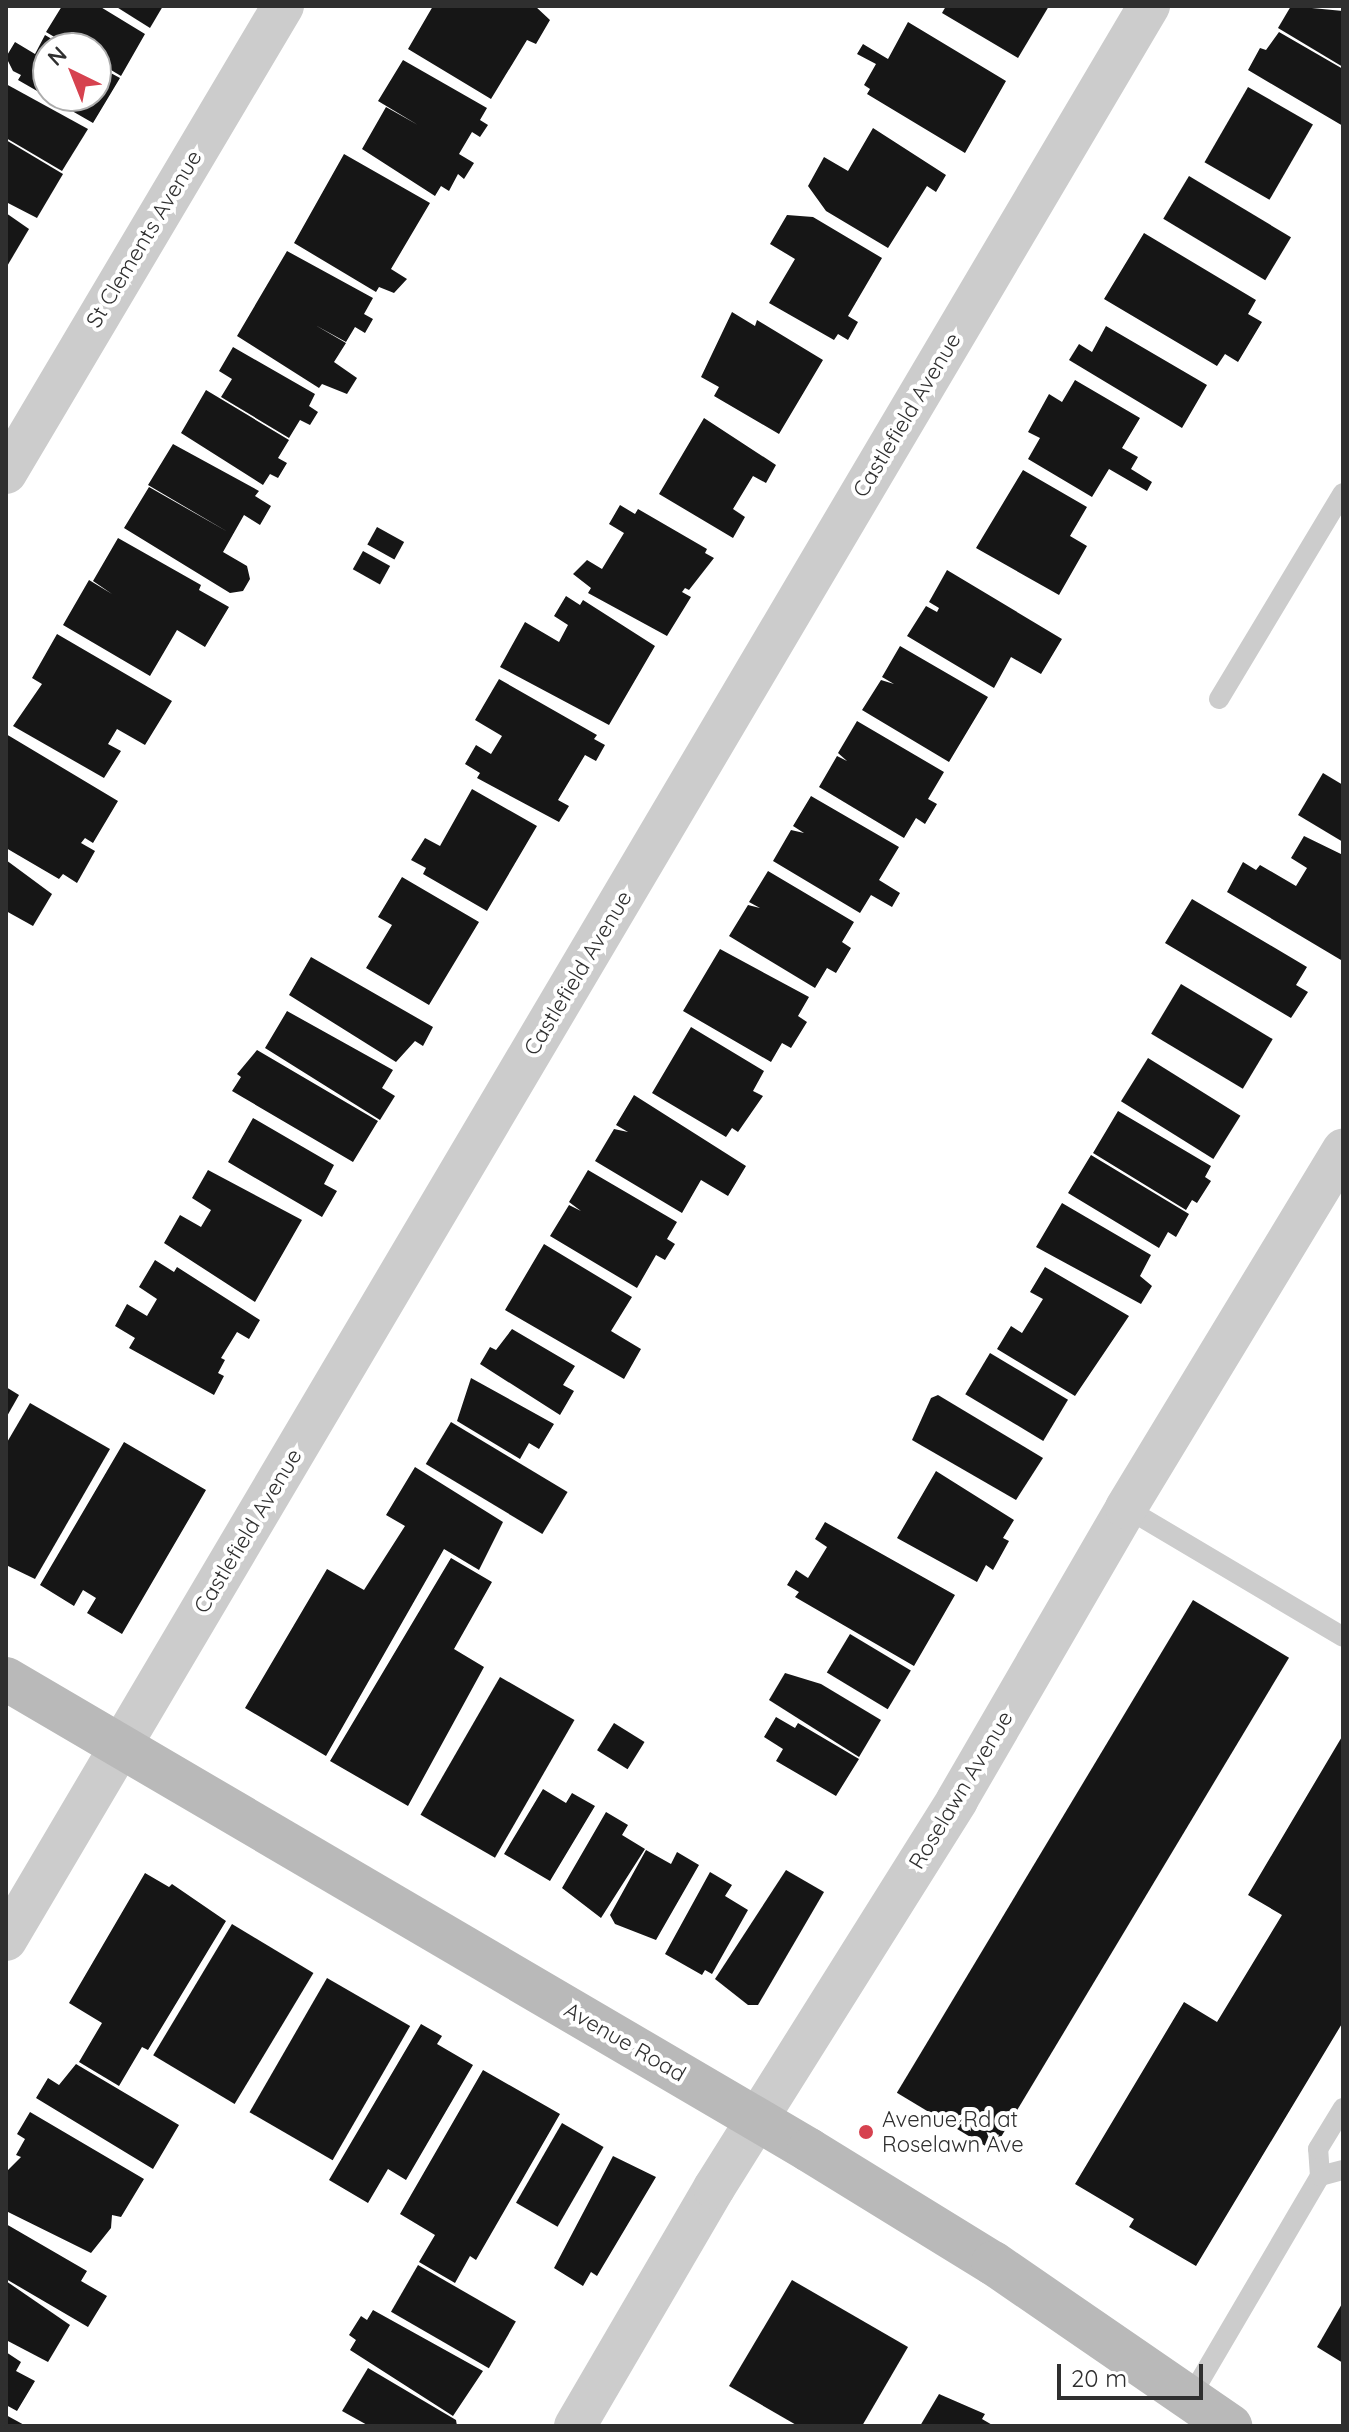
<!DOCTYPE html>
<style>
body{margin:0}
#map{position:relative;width:1349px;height:2432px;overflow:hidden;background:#fff;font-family:Quicksand,sans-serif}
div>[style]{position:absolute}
.building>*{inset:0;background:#161616;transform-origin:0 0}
.lane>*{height:20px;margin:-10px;padding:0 10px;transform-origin:10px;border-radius:10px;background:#ccc}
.street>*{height:42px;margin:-21px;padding:0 21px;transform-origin:21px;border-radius:21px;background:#ccc}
.secondary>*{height:44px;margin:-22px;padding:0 22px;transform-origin:22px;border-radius:22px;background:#b9b9b9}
.dots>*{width:22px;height:22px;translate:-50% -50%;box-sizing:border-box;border:4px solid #fff;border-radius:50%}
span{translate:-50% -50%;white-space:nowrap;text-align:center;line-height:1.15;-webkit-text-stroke:8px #fff;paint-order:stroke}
.street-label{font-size:22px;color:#2f2f2f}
.poi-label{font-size:22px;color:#2f2f2f}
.left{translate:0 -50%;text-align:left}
.frame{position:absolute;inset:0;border:8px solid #2f2f2f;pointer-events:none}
.north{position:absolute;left:32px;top:32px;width:80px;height:80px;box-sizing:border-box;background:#fff;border:2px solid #acacac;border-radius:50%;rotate:317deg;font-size:22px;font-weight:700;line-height:32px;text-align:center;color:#2f2f2f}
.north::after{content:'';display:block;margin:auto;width:28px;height:36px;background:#d6424f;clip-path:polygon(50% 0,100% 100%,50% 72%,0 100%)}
.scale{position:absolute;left:1057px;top:2364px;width:146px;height:36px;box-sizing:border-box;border:4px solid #2f2f2f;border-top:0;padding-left:10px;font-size:24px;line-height:28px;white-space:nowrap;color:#2f2f2f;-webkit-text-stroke:6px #fff;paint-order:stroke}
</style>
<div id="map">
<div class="building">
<div style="clip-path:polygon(62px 6px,99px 6px,145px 34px,121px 76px,96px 61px,96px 48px,73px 48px,46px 32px)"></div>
<div style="clip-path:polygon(115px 6px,163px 6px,150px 28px)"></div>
<div style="clip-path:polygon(433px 6px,535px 6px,550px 20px,536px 44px,527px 40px,491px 99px,408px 49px)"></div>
<div style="clip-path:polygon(946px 6px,1049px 6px,1018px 58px,942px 13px)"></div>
<div style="clip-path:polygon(1291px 6px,1343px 11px,1343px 67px,1278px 28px)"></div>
<div style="clip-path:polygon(908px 22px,1006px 81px,965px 153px,867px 94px,870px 89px,864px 85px,876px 64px,857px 54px,863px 44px,888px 59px)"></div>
<div style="clip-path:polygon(1279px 32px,1343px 69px,1343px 126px,1248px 70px,1260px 48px,1266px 50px)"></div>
<div style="clip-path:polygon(45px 35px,67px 48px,48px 48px,48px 96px,96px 96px,96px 65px,120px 78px,93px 123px,18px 80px,21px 75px,13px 71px,6px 57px,15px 42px,35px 54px)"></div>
<div style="clip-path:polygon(403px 60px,487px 108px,480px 120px,488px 125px,480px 137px,472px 132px,459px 154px,474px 163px,464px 179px,458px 174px,449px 191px,441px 186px,435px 196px,362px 149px,386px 107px,418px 125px,378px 101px)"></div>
<div style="clip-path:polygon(6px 84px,88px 129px,62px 171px,6px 138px)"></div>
<div style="left:1248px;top:87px;width:75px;height:87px;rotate:30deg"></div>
<div style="clip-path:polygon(873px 128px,946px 175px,936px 192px,927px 186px,888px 248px,826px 211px,808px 186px,824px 157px,848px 171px)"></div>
<div style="clip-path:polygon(6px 140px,63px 174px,37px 218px,6px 202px)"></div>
<div style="clip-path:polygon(344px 154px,430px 203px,391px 269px,407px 279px,394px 293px,379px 287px,376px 292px,294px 243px)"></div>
<div style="left:1189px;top:176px;width:119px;height:50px;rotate:31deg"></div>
<div style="clip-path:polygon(6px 213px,29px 229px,6px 268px)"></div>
<div style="clip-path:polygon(787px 215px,813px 217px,882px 258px,848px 316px,858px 322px,848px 340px,838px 334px,834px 340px,769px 303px,795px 259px,770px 244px)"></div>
<div style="clip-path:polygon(1144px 233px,1256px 300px,1248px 314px,1262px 322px,1238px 362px,1225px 354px,1217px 366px,1104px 299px)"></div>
<div style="clip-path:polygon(287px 251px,373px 298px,364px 314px,373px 319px,365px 333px,355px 327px,346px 342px,315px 325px,346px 343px,334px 362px,357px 378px,347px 394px,322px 384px,319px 388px,237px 336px)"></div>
<div style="clip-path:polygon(732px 312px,755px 326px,757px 320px,823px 360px,779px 434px,714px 396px,719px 387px,701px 377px)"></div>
<div style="clip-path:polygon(1106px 326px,1207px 385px,1182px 428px,1069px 360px,1079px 344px,1092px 352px)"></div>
<div style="clip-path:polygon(233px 347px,315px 394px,309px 406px,318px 412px,310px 425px,300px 420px,289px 438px,221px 397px,232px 379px,219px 371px)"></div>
<div style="clip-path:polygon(1075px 380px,1140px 418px,1122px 448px,1138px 457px,1131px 469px,1152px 482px,1147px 491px,1109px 469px,1092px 497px,1028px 459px,1040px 438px,1028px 432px,1049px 394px,1062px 402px)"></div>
<div style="clip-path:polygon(206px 390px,289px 440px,278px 458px,287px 463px,278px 478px,270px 474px,263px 485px,181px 433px)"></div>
<div style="clip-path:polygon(704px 418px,776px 465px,766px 483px,753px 476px,733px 509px,745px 517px,733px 538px,659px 494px)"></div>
<div style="clip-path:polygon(173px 444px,259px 491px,255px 496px,271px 506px,260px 525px,244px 515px,223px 552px,247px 566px,250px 579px,243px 591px,230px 593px,124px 528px,149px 487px,228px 532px,148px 485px)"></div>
<div style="clip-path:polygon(1023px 470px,1087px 507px,1070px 536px,1087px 546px,1059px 595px,976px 548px)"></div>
<div style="clip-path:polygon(620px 505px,635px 514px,638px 509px,707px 549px,705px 553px,714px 558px,689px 590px,685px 588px,682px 592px,691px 597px,667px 636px,588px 593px,591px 588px,573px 574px,587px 560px,602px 569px,624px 533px,609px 524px)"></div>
<div style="left:377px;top:527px;width:31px;height:20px;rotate:29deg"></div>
<div style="clip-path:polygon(118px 538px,201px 585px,199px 590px,229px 607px,205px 647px,177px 630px,150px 676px,63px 625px,89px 580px,112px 594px,93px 581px)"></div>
<div style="left:363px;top:551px;width:31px;height:21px;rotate:29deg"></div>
<div style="clip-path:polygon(947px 570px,1062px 639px,1041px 674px,1011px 657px,994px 688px,907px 636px,926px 606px,937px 612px,939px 608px,929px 602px)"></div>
<div style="clip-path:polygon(566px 596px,580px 605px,583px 600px,655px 646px,609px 725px,500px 667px,525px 622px,559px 642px,568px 625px,554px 616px)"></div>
<div style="clip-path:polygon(57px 634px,172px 701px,145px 745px,117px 729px,108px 744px,121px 751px,104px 778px,13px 726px,42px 684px,32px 678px)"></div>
<div style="clip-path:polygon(900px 646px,988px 697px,949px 762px,862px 710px,881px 680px,894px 684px,882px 677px)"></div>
<div style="clip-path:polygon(499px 679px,597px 735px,594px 739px,605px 745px,596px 761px,585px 755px,558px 800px,569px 806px,559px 822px,477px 778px,480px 773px,465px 764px,476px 745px,491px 754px,502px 736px,475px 720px)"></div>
<div style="clip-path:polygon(857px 721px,944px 772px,928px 799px,937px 804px,925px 824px,916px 818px,904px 838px,819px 787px,837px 756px,847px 761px,838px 753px)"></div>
<div style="clip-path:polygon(6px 734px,118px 801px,93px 843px,85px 838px,81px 843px,95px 851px,77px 883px,63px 874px,59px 879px,6px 848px)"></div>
<div style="clip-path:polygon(1323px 773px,1343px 785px,1343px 842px,1298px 815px)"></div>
<div style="clip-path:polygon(472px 789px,537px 826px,487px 911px,423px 874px,426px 868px,411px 860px,425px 838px,440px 846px)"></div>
<div style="clip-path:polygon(811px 796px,899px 847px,879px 880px,900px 893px,892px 907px,871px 895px,860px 913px,773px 861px,791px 830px,804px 833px,793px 826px)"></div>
<div style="clip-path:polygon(1304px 836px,1343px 855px,1341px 960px,1227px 892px,1243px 862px,1256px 870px,1260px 865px,1296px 886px,1307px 868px,1291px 858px)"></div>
<div style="clip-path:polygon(6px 860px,52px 894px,33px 926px,6px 911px)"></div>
<div style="clip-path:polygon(768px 871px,854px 922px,842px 942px,851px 948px,836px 973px,827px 968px,815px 988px,729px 936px,748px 905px,760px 908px,749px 902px)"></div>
<div style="clip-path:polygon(402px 877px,479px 922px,429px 1005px,366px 968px,392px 925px,378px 917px)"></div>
<div style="clip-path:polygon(1192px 899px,1307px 967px,1296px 985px,1308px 992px,1291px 1018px,1165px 943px)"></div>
<div style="clip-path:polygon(720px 949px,809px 997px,798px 1016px,807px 1022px,791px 1048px,782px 1043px,771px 1062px,683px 1011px)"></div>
<div style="clip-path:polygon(311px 957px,433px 1027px,423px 1046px,415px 1041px,396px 1062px,289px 995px)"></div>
<div style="left:1181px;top:984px;width:107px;height:58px;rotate:31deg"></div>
<div style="clip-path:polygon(287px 1011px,393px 1070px,382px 1088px,395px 1096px,380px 1120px,265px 1048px)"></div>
<div style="clip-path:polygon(691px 1027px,764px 1071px,753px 1091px,763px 1096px,738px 1132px,732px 1128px,726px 1137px,652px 1093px)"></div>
<div style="clip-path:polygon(257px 1050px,378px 1121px,353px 1162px,232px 1091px,241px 1077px,237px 1074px)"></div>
<div style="left:1148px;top:1058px;width:109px;height:51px;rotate:32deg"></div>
<div style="clip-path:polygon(634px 1095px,746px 1166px,728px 1196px,701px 1180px,682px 1213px,595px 1161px,614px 1129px,628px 1132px,616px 1125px)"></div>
<div style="clip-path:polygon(1118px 1111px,1211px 1166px,1205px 1177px,1211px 1181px,1197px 1203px,1192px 1200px,1186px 1210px,1093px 1153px)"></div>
<div style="clip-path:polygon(253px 1118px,334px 1165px,324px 1184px,337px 1191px,322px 1217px,228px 1162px)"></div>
<div style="clip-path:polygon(1091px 1155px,1189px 1214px,1176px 1237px,1168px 1232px,1159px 1248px,1068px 1193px)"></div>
<div style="clip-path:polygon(208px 1170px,302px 1220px,255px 1302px,164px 1243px,180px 1215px,201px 1227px,211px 1210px,192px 1198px)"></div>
<div style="clip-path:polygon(588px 1170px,677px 1222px,667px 1239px,675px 1244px,665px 1260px,656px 1255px,637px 1288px,550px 1236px,569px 1205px,581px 1211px,569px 1202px)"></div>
<div style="clip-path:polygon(1062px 1203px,1151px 1255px,1140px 1276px,1152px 1286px,1141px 1304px,1036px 1247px)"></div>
<div style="clip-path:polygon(544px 1244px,632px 1297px,611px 1331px,641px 1349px,624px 1379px,505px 1310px)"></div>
<div style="clip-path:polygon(155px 1260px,174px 1272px,177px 1267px,260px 1320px,249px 1339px,237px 1332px,221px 1358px,225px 1360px,218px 1373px,224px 1376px,214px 1395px,129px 1348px,135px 1338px,115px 1326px,127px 1304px,147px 1316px,157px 1299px,139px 1287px)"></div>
<div style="clip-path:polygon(1045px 1267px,1129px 1316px,1075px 1396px,997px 1349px,1011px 1326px,1022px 1333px,1043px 1299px,1030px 1292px)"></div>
<div style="clip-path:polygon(512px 1329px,575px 1366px,563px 1385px,574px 1391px,560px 1415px,480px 1364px,490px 1347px,496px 1350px)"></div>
<div style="left:990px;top:1353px;width:91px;height:48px;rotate:31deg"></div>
<div style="clip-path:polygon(471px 1378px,554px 1424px,539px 1449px,529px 1443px,520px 1459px,457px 1421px)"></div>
<div style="clip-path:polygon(6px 1387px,19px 1395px,6px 1418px)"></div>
<div style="clip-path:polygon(938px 1395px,1043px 1458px,1016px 1500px,912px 1440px,931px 1398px)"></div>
<div style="clip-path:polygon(30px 1403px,110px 1449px,35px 1579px,6px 1565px,6px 1444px)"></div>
<div style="left:451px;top:1422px;width:136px;height:49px;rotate:31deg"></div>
<div style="clip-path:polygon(124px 1442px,206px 1490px,122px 1634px,87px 1613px,96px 1598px,83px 1590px,74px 1606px,40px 1585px)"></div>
<div style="clip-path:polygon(415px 1467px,503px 1522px,479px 1570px,444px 1549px,326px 1756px,245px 1708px,327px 1569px,364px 1590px,405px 1526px,386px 1515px)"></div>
<div style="clip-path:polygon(936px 1471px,1014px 1520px,1003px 1538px,1009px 1541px,993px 1570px,986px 1565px,977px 1582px,897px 1538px)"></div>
<div style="clip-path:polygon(825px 1522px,955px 1595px,914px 1666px,795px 1597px,799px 1592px,787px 1585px,796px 1570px,808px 1578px,827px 1547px,815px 1539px)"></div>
<div style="clip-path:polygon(451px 1558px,492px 1582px,454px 1649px,484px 1667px,408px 1806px,330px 1761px)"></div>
<div style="left:1193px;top:1600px;width:112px;height:575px;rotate:31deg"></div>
<div style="left:850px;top:1634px;width:71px;height:45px;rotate:31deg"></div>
<div style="clip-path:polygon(785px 1673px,821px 1684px,881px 1720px,859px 1757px,769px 1700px)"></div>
<div style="left:500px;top:1677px;width:86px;height:159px;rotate:30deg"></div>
<div style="clip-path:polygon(776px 1717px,795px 1728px,798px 1723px,859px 1759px,836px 1796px,776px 1761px,783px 1749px,764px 1737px)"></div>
<div style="left:614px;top:1723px;width:36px;height:32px;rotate:32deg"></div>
<div style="clip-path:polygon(1343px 1735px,1343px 2022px,1196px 2266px,1129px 2227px,1134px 2219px,1075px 2184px,1184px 2002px,1217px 2022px,1282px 1915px,1248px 1895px)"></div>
<div style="clip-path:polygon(543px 1789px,566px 1803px,572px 1793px,595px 1806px,550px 1881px,504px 1854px)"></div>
<div style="clip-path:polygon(606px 1812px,628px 1825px,622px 1835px,645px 1849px,601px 1918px,562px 1888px)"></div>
<div style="clip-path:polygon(646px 1850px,671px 1864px,677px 1852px,699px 1865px,656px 1940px,615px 1924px,610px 1915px)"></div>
<div style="clip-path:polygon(786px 1870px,824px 1892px,758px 2005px,748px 2005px,715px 1979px)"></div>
<div style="clip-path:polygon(710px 1872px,732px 1885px,725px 1896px,748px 1910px,712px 1974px,705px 1970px,702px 1975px,665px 1954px)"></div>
<div style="clip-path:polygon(145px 1873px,169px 1887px,172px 1884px,226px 1921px,148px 2050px,142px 2047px,119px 2086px,79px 2062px,102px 2023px,69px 2003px)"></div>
<div style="left:232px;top:1924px;width:95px;height:153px;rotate:31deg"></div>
<div style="left:327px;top:1978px;width:96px;height:155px;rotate:30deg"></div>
<div style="clip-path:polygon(421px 2024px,442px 2036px,437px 2044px,473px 2065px,406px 2180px,388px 2169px,368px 2203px,329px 2180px)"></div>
<div style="clip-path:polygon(76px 2064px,179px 2125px,153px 2169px,36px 2098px,48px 2078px,59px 2085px)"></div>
<div style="clip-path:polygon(483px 2070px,560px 2114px,476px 2260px,470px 2256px,455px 2283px,419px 2262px,435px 2235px,400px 2214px)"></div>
<div style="clip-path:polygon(30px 2112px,144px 2179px,121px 2217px,112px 2215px,111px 2228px,91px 2253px,6px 2211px,6px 2172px,21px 2157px,16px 2155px,25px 2139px,17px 2134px)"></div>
<div style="left:562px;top:2123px;width:48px;height:92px;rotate:30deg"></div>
<div style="clip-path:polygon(613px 2156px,656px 2177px,597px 2276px,591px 2272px,583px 2286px,554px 2268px)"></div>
<div style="clip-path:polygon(6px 2224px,87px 2271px,81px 2281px,107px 2296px,88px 2327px,6px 2279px)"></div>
<div style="left:418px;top:2265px;width:113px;height:54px;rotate:30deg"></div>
<div style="clip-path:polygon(792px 2280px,908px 2347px,862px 2426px,798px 2426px,729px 2386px)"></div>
<div style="clip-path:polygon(6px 2281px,70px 2325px,48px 2362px,6px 2340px)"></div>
<div style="clip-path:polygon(1343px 2302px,1343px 2363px,1317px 2347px)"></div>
<div style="clip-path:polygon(373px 2310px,483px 2371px,453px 2416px,350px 2350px,356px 2340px,349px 2335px,361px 2316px,367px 2320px)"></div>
<div style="clip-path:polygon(6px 2352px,21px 2362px,16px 2371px,35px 2381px,17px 2411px,6px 2405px)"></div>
<div style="clip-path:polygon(368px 2368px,456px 2420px,457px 2426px,369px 2426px,342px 2411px)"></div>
<div style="clip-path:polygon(939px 2394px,985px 2414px,982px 2419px,994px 2426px,920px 2426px)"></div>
<div style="clip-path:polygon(6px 2415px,26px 2426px,6px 2426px)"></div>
</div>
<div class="lane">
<div style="left:1219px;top:699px;width:240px;rotate:-59deg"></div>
<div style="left:1126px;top:1508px;width:252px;rotate:30.7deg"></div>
<div style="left:1320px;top:2176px;width:24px;rotate:-15deg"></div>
<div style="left:1191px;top:2396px;width:255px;rotate:-59.6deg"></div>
<div style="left:1320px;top:2176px;width:27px;rotate:-94deg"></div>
<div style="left:1318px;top:2149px;width:48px;rotate:-58.6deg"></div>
</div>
<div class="street">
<div style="left:6px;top:473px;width:543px;rotate:-59.33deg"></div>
<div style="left:6px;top:1940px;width:2247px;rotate:-59.42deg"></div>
<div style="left:575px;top:2426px;width:276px;rotate:-59.7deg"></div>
<div style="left:714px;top:2188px;width:458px;rotate:-57.9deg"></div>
<div style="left:957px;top:1800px;width:337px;rotate:-59.9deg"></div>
<div style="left:1126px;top:1508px;width:419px;rotate:-58.8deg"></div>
</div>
<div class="secondary">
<div style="left:6px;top:1679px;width:931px;rotate:30.39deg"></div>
<div style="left:809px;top:2150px;width:216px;rotate:31.6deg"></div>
<div style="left:993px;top:2263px;width:288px;rotate:34.5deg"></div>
</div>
<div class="dots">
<div style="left:866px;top:2132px;background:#d6424f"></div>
</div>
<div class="street-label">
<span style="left:144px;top:239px;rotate:-59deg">St Clements Avenue</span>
<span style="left:907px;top:415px;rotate:-59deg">Castlefield Avenue</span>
<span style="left:578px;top:973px;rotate:-59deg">Castlefield Avenue</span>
<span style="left:248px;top:1531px;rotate:-59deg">Castlefield Avenue</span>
<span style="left:961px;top:1790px;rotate:-59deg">Roselawn Avenue</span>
<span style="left:625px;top:2042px;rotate:30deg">Avenue Road</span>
</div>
<div class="poi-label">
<span class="left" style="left:882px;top:2132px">Avenue Rd at<br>Roselawn Ave</span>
</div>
<div class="frame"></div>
<div class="north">N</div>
<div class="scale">20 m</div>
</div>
